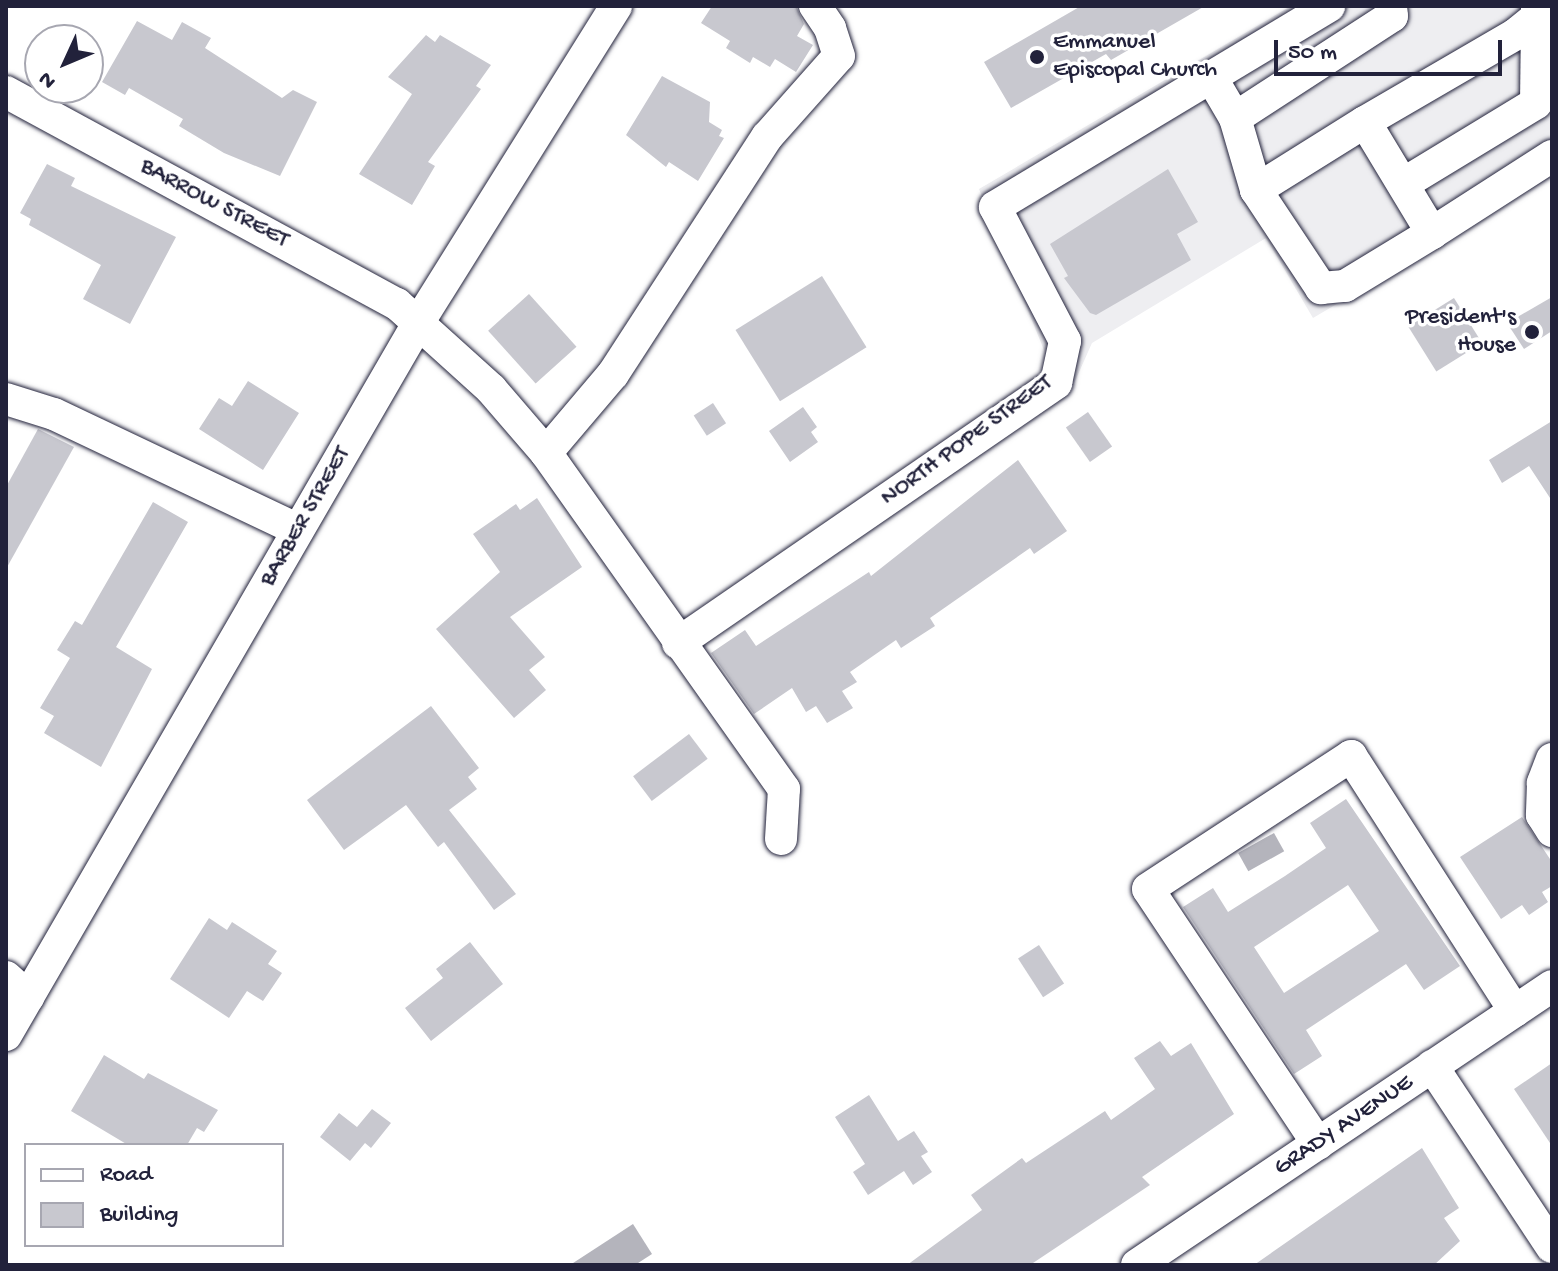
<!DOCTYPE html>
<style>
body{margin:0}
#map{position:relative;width:1558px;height:1271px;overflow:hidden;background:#fff;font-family:"Gochi Hand",sans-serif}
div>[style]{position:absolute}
.built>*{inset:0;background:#eeeef1}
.water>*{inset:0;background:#b4b4bc;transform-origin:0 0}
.building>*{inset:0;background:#c8c8cf;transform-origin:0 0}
.roads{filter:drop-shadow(0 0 2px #22223b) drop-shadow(0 0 2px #22223b)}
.minor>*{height:32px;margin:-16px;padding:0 16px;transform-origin:16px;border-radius:16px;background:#fff}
.dots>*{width:22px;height:22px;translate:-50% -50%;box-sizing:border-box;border:4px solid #fff;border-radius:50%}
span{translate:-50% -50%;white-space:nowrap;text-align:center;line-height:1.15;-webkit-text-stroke:7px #fff;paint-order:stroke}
.poi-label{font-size:24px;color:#22223b}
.left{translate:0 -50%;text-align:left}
.right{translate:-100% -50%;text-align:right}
.street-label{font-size:24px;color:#22223b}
.frame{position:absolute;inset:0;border:8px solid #22223b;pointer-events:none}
.legend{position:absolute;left:24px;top:1143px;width:260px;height:104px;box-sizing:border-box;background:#fff;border:2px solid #a7a7b1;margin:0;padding:10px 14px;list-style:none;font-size:24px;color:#22223b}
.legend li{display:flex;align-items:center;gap:16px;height:40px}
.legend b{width:40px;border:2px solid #a7a7b1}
.north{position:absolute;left:24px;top:24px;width:80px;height:80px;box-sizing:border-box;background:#fff;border:2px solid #a7a7b1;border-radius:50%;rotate:226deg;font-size:22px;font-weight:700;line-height:32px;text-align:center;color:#22223b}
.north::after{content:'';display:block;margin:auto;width:28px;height:36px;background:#22223b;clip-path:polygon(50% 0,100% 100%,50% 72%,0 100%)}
.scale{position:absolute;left:1274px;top:40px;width:228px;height:36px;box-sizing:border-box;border:4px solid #22223b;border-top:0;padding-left:10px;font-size:24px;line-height:28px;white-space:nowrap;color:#22223b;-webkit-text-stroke:6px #fff;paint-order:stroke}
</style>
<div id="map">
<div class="built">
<div style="clip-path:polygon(1291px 6px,1552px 6px,1552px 177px,1313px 318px,1266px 238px,1092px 343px,1068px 397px,1046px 355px,979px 189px)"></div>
</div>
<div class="water">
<div style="left:1274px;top:833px;width:21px;height:41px;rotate:61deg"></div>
<div style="clip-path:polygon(633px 1224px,652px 1254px,635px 1265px,570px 1265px)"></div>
</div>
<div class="building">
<div style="clip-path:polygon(712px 6px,796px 6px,804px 24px,797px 36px,813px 45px,796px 72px,775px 59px,770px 67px,753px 57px,750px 63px,726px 48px,730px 41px,701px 23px)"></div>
<div style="clip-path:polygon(1081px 6px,1205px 6px,1111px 60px,1106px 54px,1011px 108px,984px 62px)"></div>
<div style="clip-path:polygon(137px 21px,172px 40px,182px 22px,211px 38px,205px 48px,282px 98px,293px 90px,317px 102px,280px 176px,224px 153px,179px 126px,183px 119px,129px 88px,125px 95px,102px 82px)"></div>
<div style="clip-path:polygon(426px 35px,435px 42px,440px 35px,491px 65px,476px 86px,481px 89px,428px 162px,435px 166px,412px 205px,359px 174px,412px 94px,388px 77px)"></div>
<div style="clip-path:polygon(662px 76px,710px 102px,709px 122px,722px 130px,719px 136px,724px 138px,698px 181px,669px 162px,666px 167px,626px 135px)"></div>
<div style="clip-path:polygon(47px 164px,75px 178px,71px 186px,176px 237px,130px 324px,83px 299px,101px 265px,29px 225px,31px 219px,20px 213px)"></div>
<div style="clip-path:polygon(1168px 169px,1198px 222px,1177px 234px,1191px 260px,1096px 315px,1090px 313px,1064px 278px,1068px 276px,1050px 244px)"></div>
<div style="left:822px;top:276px;width:84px;height:102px;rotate:58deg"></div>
<div style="left:529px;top:294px;width:71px;height:55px;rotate:48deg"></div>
<div style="clip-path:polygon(1552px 297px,1552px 331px,1524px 349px,1507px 323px)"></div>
<div style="left:1454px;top:298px;width:53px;height:54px;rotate:58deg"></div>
<div style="clip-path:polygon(248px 381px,299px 413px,263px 470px,199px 429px,219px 398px,232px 406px)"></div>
<div style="left:713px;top:403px;width:24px;height:23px;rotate:57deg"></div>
<div style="clip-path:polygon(803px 407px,817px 427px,811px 432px,818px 442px,790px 462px,769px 431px)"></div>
<div style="left:1088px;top:412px;width:42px;height:27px;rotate:55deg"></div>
<div style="clip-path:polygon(1552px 421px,1552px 501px,1529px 466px,1502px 483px,1489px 460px)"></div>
<div style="clip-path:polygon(38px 429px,74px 447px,6px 569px,6px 487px)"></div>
<div style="clip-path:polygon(1018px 460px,1067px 531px,1034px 554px,1030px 548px,930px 618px,935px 626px,901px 648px,896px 640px,850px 672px,857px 682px,842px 691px,853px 708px,827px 723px,816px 706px,806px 712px,792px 688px,754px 714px,711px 653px,745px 630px,756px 646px,869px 572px,871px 576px)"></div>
<div style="clip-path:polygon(537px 498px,582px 567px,510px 617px,545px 657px,529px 670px,546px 690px,514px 718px,436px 629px,500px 572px,473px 534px,516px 504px,520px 510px)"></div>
<div style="clip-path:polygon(153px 502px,188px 522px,116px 647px,152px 669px,101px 767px,44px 733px,54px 716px,40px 708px,70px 658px,57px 650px,75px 621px,82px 625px)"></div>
<div style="clip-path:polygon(431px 706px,479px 768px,468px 777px,477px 789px,449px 810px,516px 894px,494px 910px,444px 842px,438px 847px,406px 805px,344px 850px,307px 800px)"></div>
<div style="left:689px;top:734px;width:31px;height:70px;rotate:53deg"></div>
<div style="clip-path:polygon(evenodd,1346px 799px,1460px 966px,1424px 990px,1406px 964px,1306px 1030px,1322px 1056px,1294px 1074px,1183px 907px,1213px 888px,1228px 912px,1285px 876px,1326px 848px,1310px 823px,1346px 799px,1348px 885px,1379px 931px,1284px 993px,1254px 947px,1348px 885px)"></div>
<div style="clip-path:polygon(1522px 817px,1552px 862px,1552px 886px,1542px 892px,1548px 902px,1529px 915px,1522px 905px,1501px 919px,1460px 857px)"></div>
<div style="clip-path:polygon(209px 918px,227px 930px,232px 922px,277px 951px,268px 964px,282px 973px,263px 1001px,247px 991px,229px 1018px,170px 979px)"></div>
<div style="clip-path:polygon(470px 942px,503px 984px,431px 1041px,405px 1008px,443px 978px,436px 969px)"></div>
<div style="left:1039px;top:945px;width:46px;height:25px;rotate:57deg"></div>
<div style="clip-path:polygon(1160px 1041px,1171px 1056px,1191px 1043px,1234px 1114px,1142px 1177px,1150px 1185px,1030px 1265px,907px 1265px,982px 1210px,971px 1195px,1022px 1158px,1026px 1163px,1105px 1111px,1111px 1120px,1155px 1089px,1134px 1058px)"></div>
<div style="clip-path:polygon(104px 1055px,144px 1079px,148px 1073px,218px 1110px,204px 1132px,197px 1128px,187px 1145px,128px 1145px,71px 1111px)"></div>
<div style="clip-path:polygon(1552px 1063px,1552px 1146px,1514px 1089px)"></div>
<div style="clip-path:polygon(869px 1095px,898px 1141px,914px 1131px,928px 1152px,921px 1156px,932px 1172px,913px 1185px,904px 1171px,868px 1195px,853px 1172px,865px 1164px,835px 1117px)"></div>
<div style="clip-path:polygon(372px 1109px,391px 1123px,371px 1148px,365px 1143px,350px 1161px,320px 1137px,339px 1113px,357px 1127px)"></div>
<div style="clip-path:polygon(1422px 1148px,1459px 1208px,1444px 1218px,1460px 1241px,1434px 1265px,1254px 1265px)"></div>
</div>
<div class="roads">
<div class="minor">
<div style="left:1537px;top:6px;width:11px;rotate:90deg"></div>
<div style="left:1537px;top:17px;width:27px;rotate:141deg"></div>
<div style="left:1516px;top:34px;width:175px;rotate:149.8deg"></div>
<div style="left:1365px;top:122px;width:130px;rotate:58.9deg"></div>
<div style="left:1432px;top:233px;width:143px;rotate:-32.7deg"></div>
<div style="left:1211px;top:77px;width:48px;rotate:59.7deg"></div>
<div style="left:1235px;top:118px;width:75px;rotate:73.7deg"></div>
<div style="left:1256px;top:190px;width:118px;rotate:56.4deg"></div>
<div style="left:1321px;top:288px;width:24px;rotate:-5deg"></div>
<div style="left:1345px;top:286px;width:102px;rotate:-31.3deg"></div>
<div style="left:6px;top:92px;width:445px;rotate:28.5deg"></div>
<div style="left:397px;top:304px;width:127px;rotate:42.1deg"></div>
<div style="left:491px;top:389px;width:84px;rotate:49.3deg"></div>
<div style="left:1235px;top:118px;width:187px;rotate:-33deg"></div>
<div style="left:1392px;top:16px;width:10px;rotate:-96deg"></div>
<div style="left:1403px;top:184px;width:156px;rotate:-31.3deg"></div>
<div style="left:1536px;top:103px;width:86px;rotate:-89.3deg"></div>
<div style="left:1256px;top:190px;width:128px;rotate:-32deg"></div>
<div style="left:6px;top:399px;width:50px;rotate:17.4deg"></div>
<div style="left:54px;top:414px;width:270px;rotate:25.4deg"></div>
<div style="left:678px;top:643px;width:459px;rotate:-34.5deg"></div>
<div style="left:1056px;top:383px;width:43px;rotate:-77.9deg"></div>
<div style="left:1065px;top:341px;width:151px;rotate:-117.6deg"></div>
<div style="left:995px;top:207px;width:390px;rotate:-31deg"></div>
<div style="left:1552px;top:759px;width:26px;rotate:111deg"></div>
<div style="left:1543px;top:783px;width:32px;rotate:92deg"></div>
<div style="left:1542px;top:815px;width:19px;rotate:58deg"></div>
<div style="left:781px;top:839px;width:50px;rotate:-86.6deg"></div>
<div style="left:784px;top:789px;width:412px;rotate:-125.3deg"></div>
<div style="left:546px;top:453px;width:104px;rotate:-49.7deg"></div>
<div style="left:613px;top:374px;width:283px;rotate:-57deg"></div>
<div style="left:767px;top:137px;width:108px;rotate:-48.4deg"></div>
<div style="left:839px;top:56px;width:29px;rotate:-108deg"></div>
<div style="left:830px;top:28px;width:27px;rotate:-124deg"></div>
<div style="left:6px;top:977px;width:30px;rotate:42deg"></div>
<div style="left:6px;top:1035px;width:826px;rotate:-59.93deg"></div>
<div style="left:420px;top:320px;width:370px;rotate:-58deg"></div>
<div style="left:1432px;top:1066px;width:217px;rotate:56.5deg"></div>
<div style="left:1318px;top:1144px;width:306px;rotate:-123.7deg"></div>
<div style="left:1148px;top:889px;width:243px;rotate:-33.2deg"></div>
<div style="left:1351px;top:756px;width:303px;rotate:57.3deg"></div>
<div style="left:1137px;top:1265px;width:500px;rotate:-33.91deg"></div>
</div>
</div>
<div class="dots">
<div style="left:1037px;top:57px;background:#22223b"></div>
<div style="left:1532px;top:332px;background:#22223b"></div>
</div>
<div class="poi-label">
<span class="left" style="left:1053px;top:57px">Emmanuel<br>Episcopal Church</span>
<span class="right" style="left:1516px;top:332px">President's<br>House</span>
</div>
<div class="street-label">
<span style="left:214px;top:204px;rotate:28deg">BARROW STREET</span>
<span style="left:967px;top:441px;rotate:-36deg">NORTH POPE STREET</span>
<span style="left:306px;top:517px;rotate:-60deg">BARBER STREET</span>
<span style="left:1344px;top:1126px;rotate:-34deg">GRADY AVENUE</span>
</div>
<div class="frame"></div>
<ul class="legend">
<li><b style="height:10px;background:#fff"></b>Road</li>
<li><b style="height:22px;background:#c8c8cf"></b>Building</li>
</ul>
<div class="north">N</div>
<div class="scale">50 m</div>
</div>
